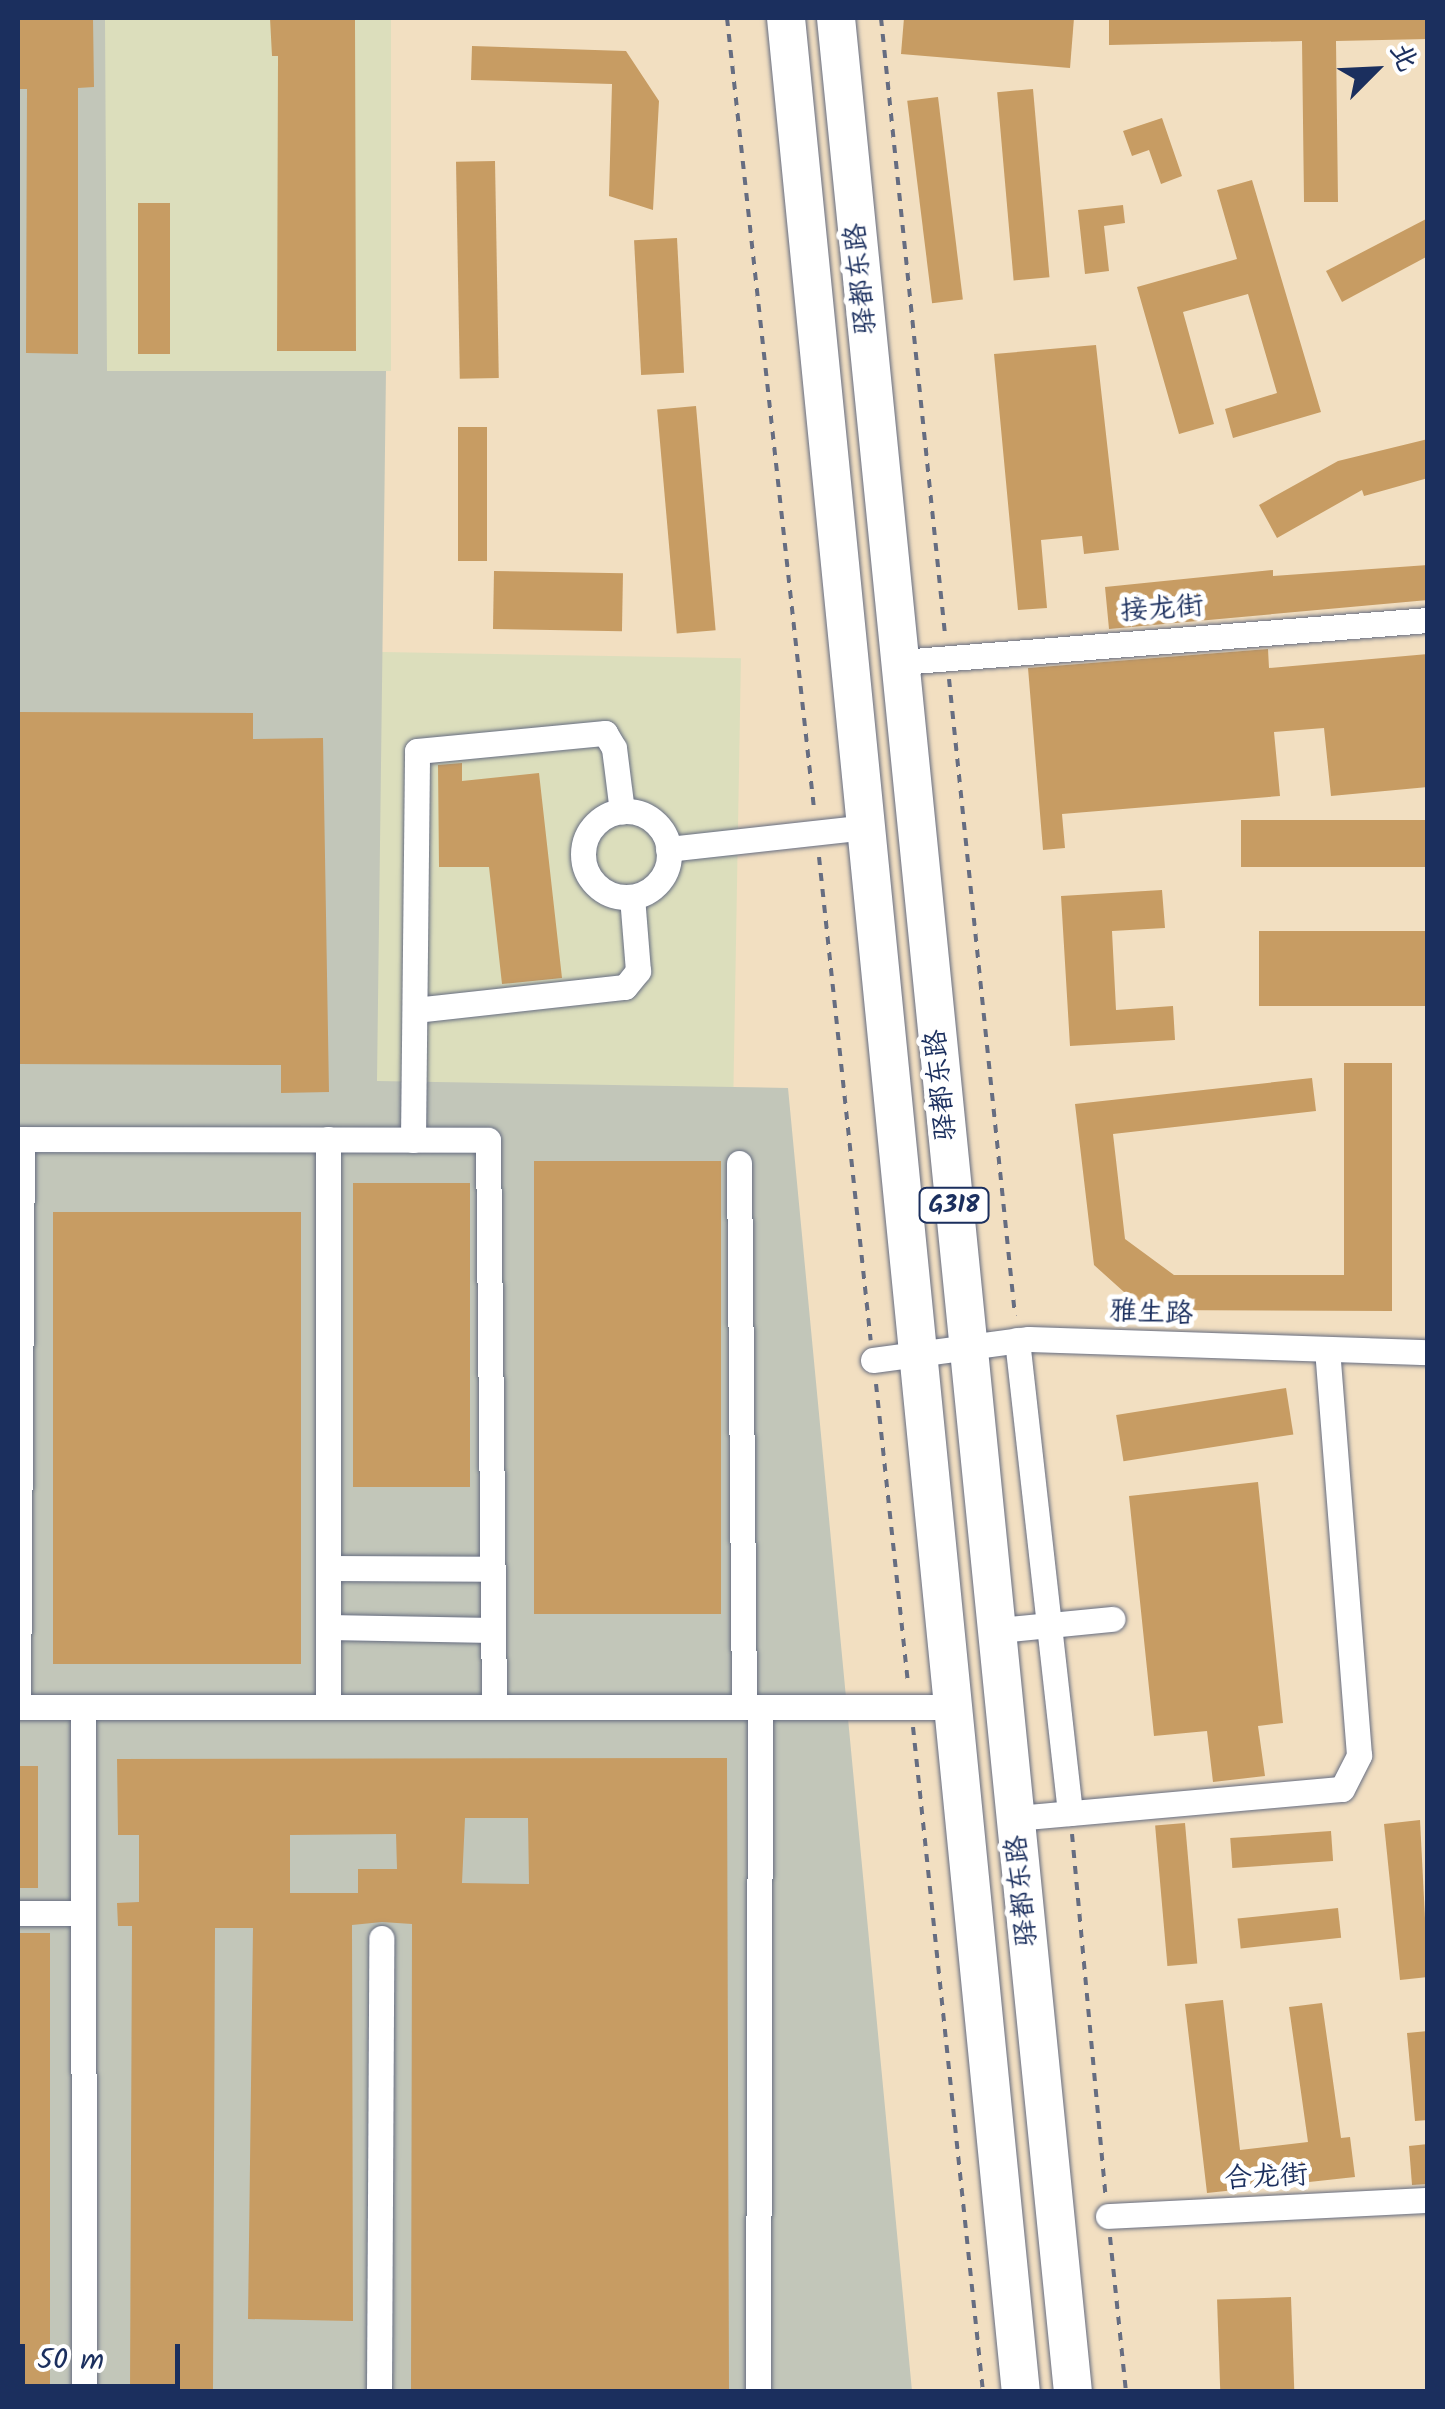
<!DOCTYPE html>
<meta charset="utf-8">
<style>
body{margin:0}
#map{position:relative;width:1445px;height:2409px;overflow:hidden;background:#f2dfc1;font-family:Kalam,"LXGW WenKai TC",sans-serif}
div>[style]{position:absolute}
.built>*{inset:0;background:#dcdebc;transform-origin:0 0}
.industrial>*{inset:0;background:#c2c6b9}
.building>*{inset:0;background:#c79c63;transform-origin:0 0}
.path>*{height:4px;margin-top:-2px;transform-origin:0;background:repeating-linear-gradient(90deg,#666d81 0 8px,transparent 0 16px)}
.roads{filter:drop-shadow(0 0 2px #666d81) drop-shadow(0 0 2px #666d81)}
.minor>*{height:25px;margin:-12.5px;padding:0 12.5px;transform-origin:12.5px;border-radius:12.5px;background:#fff}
.minor>.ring{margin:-12.5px;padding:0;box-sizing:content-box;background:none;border:25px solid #fff;border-radius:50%}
.highway>*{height:38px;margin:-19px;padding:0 19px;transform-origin:19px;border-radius:19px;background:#fff}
span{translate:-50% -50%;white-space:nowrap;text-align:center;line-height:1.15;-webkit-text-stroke:10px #fff;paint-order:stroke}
.shield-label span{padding:2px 8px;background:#fff;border:2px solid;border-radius:8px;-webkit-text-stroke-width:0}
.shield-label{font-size:25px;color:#1b2f5e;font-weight:700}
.street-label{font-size:28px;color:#1b2f5e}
.frame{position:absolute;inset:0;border:20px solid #1b2f5e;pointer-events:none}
.north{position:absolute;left:1325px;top:20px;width:100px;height:100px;-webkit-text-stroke:8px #fff;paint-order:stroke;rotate:66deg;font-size:28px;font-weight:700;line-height:40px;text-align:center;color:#1b2f5e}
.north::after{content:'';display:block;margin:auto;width:35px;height:45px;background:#1b2f5e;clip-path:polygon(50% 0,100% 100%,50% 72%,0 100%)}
.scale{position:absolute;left:20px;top:2344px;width:160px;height:45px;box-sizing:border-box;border:5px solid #1b2f5e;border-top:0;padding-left:12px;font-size:30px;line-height:35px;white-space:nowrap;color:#1b2f5e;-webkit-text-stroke:8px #fff;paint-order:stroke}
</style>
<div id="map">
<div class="built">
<div style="left:105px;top:18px;width:286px;height:353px"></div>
<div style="left:382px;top:652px;width:359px;height:430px;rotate:1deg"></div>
</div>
<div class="industrial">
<div style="clip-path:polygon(18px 18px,105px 18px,107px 371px,386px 371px,377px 1081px,788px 1088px,912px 2391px,18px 2391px)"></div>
</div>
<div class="building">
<div style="clip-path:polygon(18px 18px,93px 18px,94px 87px,78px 88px,78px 354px,26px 353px,27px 89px,18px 89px)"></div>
<div style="clip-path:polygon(270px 18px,355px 18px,356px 351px,277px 351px,278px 56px,272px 56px)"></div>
<div style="clip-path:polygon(904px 18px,1074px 18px,1070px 68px,901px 54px)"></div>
<div style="clip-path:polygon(1109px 18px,1428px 18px,1428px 39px,1336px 41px,1338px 202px,1304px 202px,1302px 41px,1109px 45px)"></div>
<div style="clip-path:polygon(472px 46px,626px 51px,659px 101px,653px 210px,609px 196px,612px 84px,471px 80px)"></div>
<div style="left:1033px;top:89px;width:189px;height:36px;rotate:85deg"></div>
<div style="left:938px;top:97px;width:204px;height:31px;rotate:83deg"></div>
<div style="clip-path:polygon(1162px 118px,1182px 176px,1161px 184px,1149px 150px,1132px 156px,1123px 131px)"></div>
<div style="left:495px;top:161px;width:217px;height:39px;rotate:89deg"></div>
<div style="clip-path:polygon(1252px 180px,1321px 412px,1233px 438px,1225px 409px,1277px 393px,1248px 294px,1183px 312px,1214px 424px,1179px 434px,1137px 287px,1237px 259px,1217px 190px)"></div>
<div style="left:138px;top:203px;width:32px;height:151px"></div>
<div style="clip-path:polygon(1123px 205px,1125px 223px,1104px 226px,1109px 271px,1085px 274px,1078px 210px)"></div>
<div style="clip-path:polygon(1428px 218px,1428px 256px,1342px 302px,1326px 271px)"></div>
<div style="left:677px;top:238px;width:135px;height:43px;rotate:87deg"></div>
<div style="clip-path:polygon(1096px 345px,1119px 550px,1084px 554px,1082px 536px,1041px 540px,1047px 608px,1018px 610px,994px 354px)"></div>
<div style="left:696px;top:406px;width:225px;height:39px;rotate:85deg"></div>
<div style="left:458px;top:427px;width:29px;height:134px"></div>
<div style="clip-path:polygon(1428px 439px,1428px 478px,1364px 496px,1362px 490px,1277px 538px,1259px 505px,1338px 461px)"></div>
<div style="clip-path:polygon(1428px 565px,1428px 600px,1109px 629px,1105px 587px,1273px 570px,1273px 576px)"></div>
<div style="left:494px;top:571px;width:129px;height:58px;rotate:1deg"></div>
<div style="clip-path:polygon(1268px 649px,1269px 668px,1428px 654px,1428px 787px,1331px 796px,1324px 728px,1274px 732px,1280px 796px,1062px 814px,1065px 848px,1043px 850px,1028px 668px)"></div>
<div style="clip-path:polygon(18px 712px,253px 713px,253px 739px,323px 738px,329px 1092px,281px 1093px,281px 1065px,18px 1064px)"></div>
<div style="clip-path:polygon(462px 763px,462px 781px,539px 773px,562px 978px,502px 984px,489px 867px,439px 867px,438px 765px)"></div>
<div style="left:1428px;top:820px;width:47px;height:187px;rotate:90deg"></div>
<div style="clip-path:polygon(1162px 890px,1165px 928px,1112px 931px,1116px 1010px,1173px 1006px,1175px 1040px,1070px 1046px,1061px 896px)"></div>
<div style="left:1428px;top:931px;width:75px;height:169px;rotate:90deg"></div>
<div style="clip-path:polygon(1344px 1063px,1392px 1063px,1392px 1311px,1144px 1310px,1094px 1265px,1075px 1104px,1312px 1078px,1316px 1111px,1113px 1134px,1125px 1239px,1174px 1275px,1344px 1275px)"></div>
<div style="left:534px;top:1161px;width:187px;height:453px"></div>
<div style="left:353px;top:1183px;width:117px;height:304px"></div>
<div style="left:53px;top:1212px;width:248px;height:452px"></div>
<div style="left:1286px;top:1388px;width:47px;height:172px;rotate:81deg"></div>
<div style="clip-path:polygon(1258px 1482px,1283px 1723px,1258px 1726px,1265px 1776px,1213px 1782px,1207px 1731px,1154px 1736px,1129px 1496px)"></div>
<div style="clip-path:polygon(evenodd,727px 1758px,729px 2392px,411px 2392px,412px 1924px,382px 1922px,352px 1925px,353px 2321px,248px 2319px,253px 1928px,215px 1928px,213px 2392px,130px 2392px,132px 1926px,118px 1926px,117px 1903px,139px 1902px,139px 1835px,118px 1835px,117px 1759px,727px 1758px,465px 1818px,528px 1818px,529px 1884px,462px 1883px,465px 1818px,727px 1758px,396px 1834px,397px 1869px,358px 1869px,358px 1893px,290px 1893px,290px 1835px,396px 1834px)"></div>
<div style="left:18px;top:1766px;width:20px;height:122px"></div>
<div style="clip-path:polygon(1420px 1820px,1428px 1977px,1400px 1980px,1384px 1824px)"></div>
<div style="left:1185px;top:1823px;width:141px;height:30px;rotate:85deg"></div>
<div style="left:1331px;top:1831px;width:30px;height:101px;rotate:86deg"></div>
<div style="left:1338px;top:1908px;width:30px;height:101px;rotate:84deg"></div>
<div style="left:18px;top:1933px;width:32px;height:459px"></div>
<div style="clip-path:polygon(1223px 2000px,1240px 2150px,1308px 2142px,1289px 2007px,1322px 2003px,1341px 2138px,1350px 2137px,1355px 2177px,1207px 2193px,1185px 2004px)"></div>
<div style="clip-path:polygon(1428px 2031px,1428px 2120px,1415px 2121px,1407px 2033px)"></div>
<div style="clip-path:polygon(1428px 2144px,1428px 2184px,1412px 2185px,1409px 2146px)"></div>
<div style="left:1291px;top:2297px;width:95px;height:74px;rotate:88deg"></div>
</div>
<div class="path">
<div style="left:727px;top:18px;width:795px;rotate:83.72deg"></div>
<div style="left:881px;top:18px;width:619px;rotate:84.07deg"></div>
<div style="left:949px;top:679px;width:640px;rotate:84.08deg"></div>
<div style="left:819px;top:857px;width:486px;rotate:83.9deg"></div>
<div style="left:876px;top:1384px;width:301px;rotate:83.9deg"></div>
<div style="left:913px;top:1727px;width:669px;rotate:83.99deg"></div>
<div style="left:1072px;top:1834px;width:361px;rotate:84.7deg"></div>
<div style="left:1110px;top:2237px;width:156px;rotate:84.1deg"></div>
</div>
<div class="roads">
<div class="minor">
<div style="left:901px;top:662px;width:529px;rotate:-4.56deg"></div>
<div class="ring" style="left:583px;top:811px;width:61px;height:61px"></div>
<div style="left:668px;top:849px;width:200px;rotate:-6.3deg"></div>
<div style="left:415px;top:1010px;width:211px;rotate:-6.3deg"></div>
<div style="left:625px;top:987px;width:21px;rotate:-51deg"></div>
<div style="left:638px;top:971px;width:74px;rotate:-94.6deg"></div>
<div style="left:18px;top:1139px;width:470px;rotate:0.1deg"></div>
<div style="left:488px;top:1140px;width:567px;rotate:89.39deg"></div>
<div style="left:413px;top:1140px;width:389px;rotate:-89.4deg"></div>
<div style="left:417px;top:751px;width:189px;rotate:-5.5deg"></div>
<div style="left:605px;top:733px;width:17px;rotate:59deg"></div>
<div style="left:614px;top:748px;width:64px;rotate:82.8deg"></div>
<div style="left:739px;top:1163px;width:544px;rotate:89.47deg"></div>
<div style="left:1017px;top:1340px;width:476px;rotate:83.6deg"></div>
<div style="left:873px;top:1360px;width:157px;rotate:-7.7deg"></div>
<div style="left:1029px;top:1339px;width:399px;rotate:1.9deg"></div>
<div style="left:328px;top:1568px;width:164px;rotate:0.3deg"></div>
<div style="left:328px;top:1627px;width:165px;rotate:1deg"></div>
<div style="left:999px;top:1630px;width:114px;rotate:-5.6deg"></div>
<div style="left:18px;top:1707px;width:935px"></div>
<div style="left:18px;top:1707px;width:568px;rotate:-89.6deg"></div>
<div style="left:83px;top:1707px;width:685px;rotate:89.92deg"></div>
<div style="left:328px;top:1707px;width:568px;rotate:-90deg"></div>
<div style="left:1016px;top:1818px;width:327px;rotate:-5.1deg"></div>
<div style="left:1342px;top:1789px;width:38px;rotate:-63deg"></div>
<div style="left:1359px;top:1755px;width:404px;rotate:-94.5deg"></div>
<div style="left:18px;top:1913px;width:65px"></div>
<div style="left:1108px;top:2216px;width:320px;rotate:-2.9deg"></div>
<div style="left:379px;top:2392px;width:454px;rotate:-89.7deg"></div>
<div style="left:758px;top:2392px;width:685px;rotate:-89.83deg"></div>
</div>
<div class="highway">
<div style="left:786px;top:18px;width:2386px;rotate:84.35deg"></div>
<div style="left:836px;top:18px;width:2386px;rotate:84.3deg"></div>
</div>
</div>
<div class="shield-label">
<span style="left:954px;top:1205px">G318</span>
</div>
<div class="street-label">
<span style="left:862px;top:279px;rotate:-96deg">驿都东路</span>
<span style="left:1162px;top:610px;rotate:-4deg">接龙街</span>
<span style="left:942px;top:1085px;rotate:-96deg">驿都东路</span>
<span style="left:1151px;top:1314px;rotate:2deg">雅生路</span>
<span style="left:1023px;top:1891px;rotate:-96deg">驿都东路</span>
<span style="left:1266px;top:2178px;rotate:-3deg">合龙街</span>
</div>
<div class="frame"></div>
<div class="north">北</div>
<div class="scale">50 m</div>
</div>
